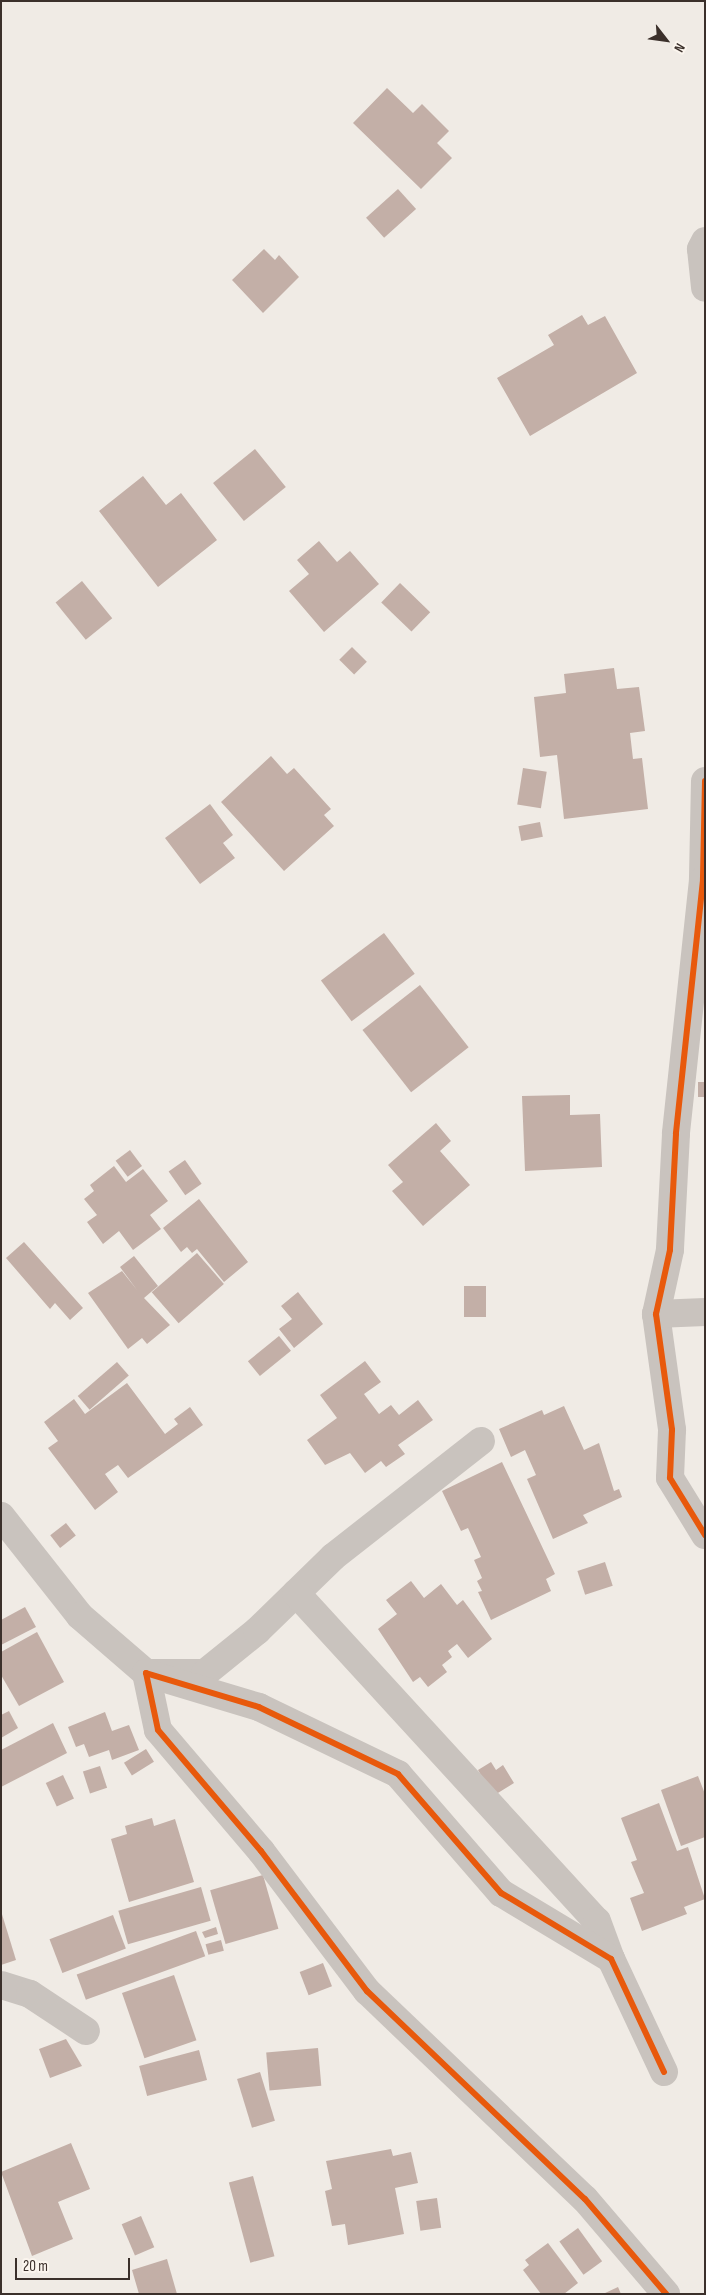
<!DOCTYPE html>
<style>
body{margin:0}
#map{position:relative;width:706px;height:2295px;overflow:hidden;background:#f0ebe5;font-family:"Sofia Sans Condensed",sans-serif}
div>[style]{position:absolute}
.building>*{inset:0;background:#c3afa7;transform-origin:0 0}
.minor>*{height:28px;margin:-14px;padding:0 14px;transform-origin:14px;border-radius:14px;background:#c9c3be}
.cycleway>*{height:6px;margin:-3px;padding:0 3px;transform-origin:3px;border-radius:3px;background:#e8590c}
span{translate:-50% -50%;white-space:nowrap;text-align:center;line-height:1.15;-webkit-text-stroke:4.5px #fbf5ee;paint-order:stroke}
.frame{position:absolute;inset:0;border:2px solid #3b302b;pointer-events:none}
.north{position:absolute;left:641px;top:15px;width:50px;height:50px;-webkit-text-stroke:4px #fbf5ee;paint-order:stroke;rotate:120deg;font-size:14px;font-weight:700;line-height:20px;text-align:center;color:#3b302b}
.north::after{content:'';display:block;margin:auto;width:18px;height:22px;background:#3b302b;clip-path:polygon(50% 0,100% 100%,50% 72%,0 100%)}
.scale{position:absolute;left:15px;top:2258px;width:115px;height:22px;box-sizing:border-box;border:2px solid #3b302b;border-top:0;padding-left:6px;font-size:15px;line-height:18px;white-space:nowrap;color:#3b302b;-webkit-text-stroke:4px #fbf5ee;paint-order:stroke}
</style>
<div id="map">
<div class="building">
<div style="clip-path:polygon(387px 88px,413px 113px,422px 104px,449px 131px,437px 143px,452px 158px,421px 189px,353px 123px)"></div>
<div style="left:398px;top:189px;width:27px;height:43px;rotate:48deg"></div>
<div style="clip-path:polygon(264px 249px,275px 260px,279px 255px,299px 277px,263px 313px,232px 280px)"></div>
<div style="clip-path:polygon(582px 315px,588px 325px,605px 316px,637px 373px,530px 436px,497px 378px,554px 345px,548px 335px)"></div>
<div style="left:255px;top:449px;width:49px;height:54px;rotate:51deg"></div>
<div style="clip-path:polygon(143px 476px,166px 505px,181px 493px,217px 540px,158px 587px,99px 511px)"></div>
<div style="clip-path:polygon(319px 541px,337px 562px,350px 551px,379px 584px,324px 632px,289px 591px,309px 574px,297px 560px)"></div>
<div style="left:82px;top:581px;width:48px;height:34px;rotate:51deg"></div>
<div style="left:400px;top:583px;width:42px;height:27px;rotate:44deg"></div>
<div style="left:352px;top:647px;width:21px;height:18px;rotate:45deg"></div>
<div style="clip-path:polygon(614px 668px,617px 689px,639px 687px,645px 731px,630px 733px,633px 759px,642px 758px,648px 809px,564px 819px,557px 755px,540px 757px,534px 697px,566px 693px,564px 674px)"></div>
<div style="clip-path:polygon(271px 756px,287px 774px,294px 768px,331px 809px,324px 815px,334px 826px,284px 871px,221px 802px)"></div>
<div style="left:523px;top:768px;width:24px;height:37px;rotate:9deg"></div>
<div style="clip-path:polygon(210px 804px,233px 835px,223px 843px,235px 858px,200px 884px,165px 838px)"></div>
<div style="left:540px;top:822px;width:15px;height:22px;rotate:79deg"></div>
<div style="left:384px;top:933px;width:51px;height:79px;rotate:53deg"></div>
<div style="left:420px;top:985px;width:79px;height:73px;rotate:52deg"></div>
<div style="left:698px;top:1082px;width:7px;height:15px"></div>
<div style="clip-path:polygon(570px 1095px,570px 1115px,600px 1114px,602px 1167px,525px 1171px,522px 1096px)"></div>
<div style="clip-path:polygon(436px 1123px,451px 1141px,440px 1151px,470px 1185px,423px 1226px,392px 1191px,403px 1182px,388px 1165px)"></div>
<div style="left:130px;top:1150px;width:20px;height:18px;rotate:53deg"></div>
<div style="left:185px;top:1160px;width:29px;height:20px;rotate:55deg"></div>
<div style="clip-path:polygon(114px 1166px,126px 1182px,143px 1169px,168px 1201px,150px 1215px,161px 1229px,133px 1250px,119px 1231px,103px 1244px,87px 1222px,97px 1215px,84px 1199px,94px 1191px,90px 1185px)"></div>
<div style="clip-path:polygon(199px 1199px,248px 1262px,224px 1282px,197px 1249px,192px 1253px,187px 1247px,181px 1252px,163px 1228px)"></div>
<div style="clip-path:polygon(24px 1242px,83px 1308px,70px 1320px,55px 1303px,50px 1309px,6px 1258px)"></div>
<div style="left:197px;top:1253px;width:41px;height:60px;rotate:49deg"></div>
<div style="clip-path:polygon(134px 1256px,158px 1286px,144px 1298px,170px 1325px,147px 1344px,142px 1338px,128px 1349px,88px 1293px,122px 1271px,137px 1290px,120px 1267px)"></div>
<div style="left:464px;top:1286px;width:22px;height:31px"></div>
<div style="clip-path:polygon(298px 1292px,323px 1324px,294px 1348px,279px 1329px,292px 1319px,281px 1306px)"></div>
<div style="left:279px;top:1336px;width:19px;height:40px;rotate:51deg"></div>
<div style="clip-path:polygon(365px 1361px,381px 1382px,364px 1394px,379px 1414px,391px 1405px,399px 1415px,418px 1400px,433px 1420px,398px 1445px,405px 1454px,386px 1467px,381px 1461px,365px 1473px,350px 1453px,325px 1465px,307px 1440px,337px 1418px,320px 1395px)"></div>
<div style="left:117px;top:1362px;width:18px;height:52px;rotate:49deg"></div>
<div style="clip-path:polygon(127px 1383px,165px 1434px,178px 1424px,174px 1419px,190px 1407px,203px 1425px,128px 1478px,118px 1465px,105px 1474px,118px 1492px,95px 1510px,48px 1448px,58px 1441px,44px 1422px,74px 1399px,85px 1414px)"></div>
<div style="clip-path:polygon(564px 1406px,584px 1450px,599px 1443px,614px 1491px,619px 1489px,622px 1497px,583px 1515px,588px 1523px,553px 1539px,527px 1479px,536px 1475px,525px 1450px,511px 1457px,499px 1429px,542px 1410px,544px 1415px)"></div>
<div style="clip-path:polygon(502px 1462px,555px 1574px,546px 1579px,551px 1591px,491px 1620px,478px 1592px,482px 1591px,477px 1581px,482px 1578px,474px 1560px,481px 1557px,468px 1528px,461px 1531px,442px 1491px)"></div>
<div style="left:66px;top:1523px;width:16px;height:20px;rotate:52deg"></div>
<div style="left:605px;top:1562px;width:25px;height:29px;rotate:72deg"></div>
<div style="clip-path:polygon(411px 1581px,424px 1598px,441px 1584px,457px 1605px,463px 1600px,492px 1639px,468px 1658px,457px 1644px,448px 1651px,452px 1657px,442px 1665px,447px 1672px,428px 1687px,420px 1677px,413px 1682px,378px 1629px,397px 1614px,386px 1600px)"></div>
<div style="clip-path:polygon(25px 1607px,36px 1627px,1px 1645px,1px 1620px)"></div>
<div style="clip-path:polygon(37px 1632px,64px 1682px,19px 1706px,1px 1675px,1px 1652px)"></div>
<div style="clip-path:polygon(9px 1711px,18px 1728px,1px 1738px,1px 1715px)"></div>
<div style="clip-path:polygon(105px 1712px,112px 1731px,129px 1725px,139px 1750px,112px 1760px,109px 1750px,89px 1757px,84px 1744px,76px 1747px,68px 1727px)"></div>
<div style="clip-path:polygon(53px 1723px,67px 1753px,1px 1787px,1px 1750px)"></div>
<div style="left:146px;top:1749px;width:15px;height:26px;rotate:58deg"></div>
<div style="clip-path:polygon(491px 1762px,496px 1770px,503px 1765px,514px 1783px,493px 1796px,478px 1770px)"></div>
<div style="left:100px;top:1766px;width:23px;height:18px;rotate:72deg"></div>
<div style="left:63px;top:1775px;width:26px;height:19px;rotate:65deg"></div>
<div style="clip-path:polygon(698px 1776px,705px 1794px,705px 1837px,681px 1846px,661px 1790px)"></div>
<div style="clip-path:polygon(659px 1803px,677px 1851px,688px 1847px,705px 1899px,684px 1907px,687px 1914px,642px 1931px,630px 1898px,644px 1893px,631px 1862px,637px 1860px,621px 1818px)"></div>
<div style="clip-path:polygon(152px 1818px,154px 1826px,175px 1819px,194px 1882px,129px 1902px,111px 1839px,127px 1834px,125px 1826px)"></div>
<div style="left:263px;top:1875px;width:56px;height:55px;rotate:74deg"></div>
<div style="left:201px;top:1887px;width:35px;height:86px;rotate:74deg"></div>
<div style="clip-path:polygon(1px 1911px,16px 1960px,1px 1965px)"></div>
<div style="left:113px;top:1915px;width:36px;height:68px;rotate:69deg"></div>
<div style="clip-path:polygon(216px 1927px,218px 1934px,205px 1938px,202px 1932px)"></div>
<div style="left:196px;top:1931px;width:27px;height:127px;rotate:70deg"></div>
<div style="left:221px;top:1940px;width:11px;height:16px;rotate:75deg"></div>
<div style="left:323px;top:1963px;width:25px;height:25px;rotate:69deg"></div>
<div style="left:174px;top:1975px;width:69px;height:55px;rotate:71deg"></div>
<div style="clip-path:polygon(66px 2039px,82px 2066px,50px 2078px,39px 2049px)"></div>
<div style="left:318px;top:2048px;width:38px;height:52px;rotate:85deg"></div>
<div style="left:199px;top:2050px;width:31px;height:62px;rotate:75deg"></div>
<div style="left:260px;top:2072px;width:51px;height:24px;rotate:73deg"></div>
<div style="clip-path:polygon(71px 2143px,90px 2189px,58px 2202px,73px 2239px,32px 2256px,1px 2172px)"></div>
<div style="clip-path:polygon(391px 2149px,393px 2156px,411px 2152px,418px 2183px,395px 2188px,404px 2234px,348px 2245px,345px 2224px,332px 2226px,325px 2191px,332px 2189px,326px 2161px)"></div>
<div style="left:253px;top:2176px;width:83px;height:25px;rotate:75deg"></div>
<div style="left:437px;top:2198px;width:30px;height:21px;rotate:82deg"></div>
<div style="left:141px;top:2216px;width:34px;height:21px;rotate:67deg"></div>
<div style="left:578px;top:2228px;width:41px;height:23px;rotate:54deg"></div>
<div style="clip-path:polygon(548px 2243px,578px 2283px,564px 2294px,541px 2294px,523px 2270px,529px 2265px,525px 2260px)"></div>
<div style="clip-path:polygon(167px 2259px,177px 2294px,139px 2294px,132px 2270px)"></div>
<div style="clip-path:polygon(618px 2287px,621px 2294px,603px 2294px)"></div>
</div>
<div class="minor">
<div style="left:705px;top:241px;width:9px;rotate:117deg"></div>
<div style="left:701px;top:249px;width:39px;rotate:84deg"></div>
<div style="left:705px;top:781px;width:99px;rotate:91.2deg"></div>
<div style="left:703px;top:880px;width:255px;rotate:96.1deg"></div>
<div style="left:676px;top:1134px;width:116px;rotate:93deg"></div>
<div style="left:670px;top:1250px;width:66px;rotate:102.3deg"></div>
<div style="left:656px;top:1314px;width:117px;rotate:82.1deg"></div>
<div style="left:672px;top:1430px;width:48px;rotate:92.4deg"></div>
<div style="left:670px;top:1478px;width:67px;rotate:58.4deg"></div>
<div style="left:656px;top:1314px;width:49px;rotate:-2.3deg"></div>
<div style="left:1px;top:1516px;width:127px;rotate:51.7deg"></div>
<div style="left:80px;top:1616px;width:87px;rotate:40.8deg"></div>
<div style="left:146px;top:1673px;width:59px"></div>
<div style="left:205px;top:1673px;width:67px;rotate:-38.9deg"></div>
<div style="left:257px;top:1631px;width:106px;rotate:-44.2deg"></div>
<div style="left:333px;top:1557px;width:188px;rotate:-38.1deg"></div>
<div style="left:296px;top:1593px;width:445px;rotate:47.5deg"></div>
<div style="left:597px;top:1921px;width:40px;rotate:69.8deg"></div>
<div style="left:1px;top:1985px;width:30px;rotate:17deg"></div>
<div style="left:30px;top:1994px;width:67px;rotate:33.5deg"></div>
<div style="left:664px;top:2072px;width:125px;rotate:-115.1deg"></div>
<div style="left:611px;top:1959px;width:128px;rotate:-149deg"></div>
<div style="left:501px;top:1893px;width:157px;rotate:-130.9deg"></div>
<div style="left:398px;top:1774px;width:154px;rotate:-154.3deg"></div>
<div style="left:259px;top:1707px;width:118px;rotate:-163.3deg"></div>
<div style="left:146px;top:1673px;width:58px;rotate:78.1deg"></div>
<div style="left:158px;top:1730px;width:159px;rotate:49.6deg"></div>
<div style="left:261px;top:1851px;width:176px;rotate:52.9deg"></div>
<div style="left:367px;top:1991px;width:301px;rotate:43.7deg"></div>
<div style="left:585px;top:2199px;width:125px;rotate:49.5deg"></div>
</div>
<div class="cycleway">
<div style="left:705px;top:781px;width:99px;rotate:91.2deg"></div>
<div style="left:703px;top:880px;width:255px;rotate:96.1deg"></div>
<div style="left:676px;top:1134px;width:116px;rotate:93deg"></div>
<div style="left:670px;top:1250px;width:66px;rotate:102.3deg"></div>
<div style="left:656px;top:1314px;width:117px;rotate:82.1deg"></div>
<div style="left:672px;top:1430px;width:48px;rotate:92.4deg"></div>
<div style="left:670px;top:1478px;width:67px;rotate:58.4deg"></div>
<div style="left:664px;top:2072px;width:125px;rotate:-115.1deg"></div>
<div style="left:611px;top:1959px;width:128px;rotate:-149deg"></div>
<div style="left:501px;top:1893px;width:157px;rotate:-130.9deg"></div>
<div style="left:398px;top:1774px;width:154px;rotate:-154.3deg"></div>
<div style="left:259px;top:1707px;width:118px;rotate:-163.3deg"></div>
<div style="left:146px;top:1673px;width:58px;rotate:78.1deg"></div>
<div style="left:158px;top:1730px;width:159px;rotate:49.6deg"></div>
<div style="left:261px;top:1851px;width:176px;rotate:52.9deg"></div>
<div style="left:367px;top:1991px;width:301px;rotate:43.7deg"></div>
<div style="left:585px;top:2199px;width:125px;rotate:49.5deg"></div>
</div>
<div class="frame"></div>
<div class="north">N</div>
<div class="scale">20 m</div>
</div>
